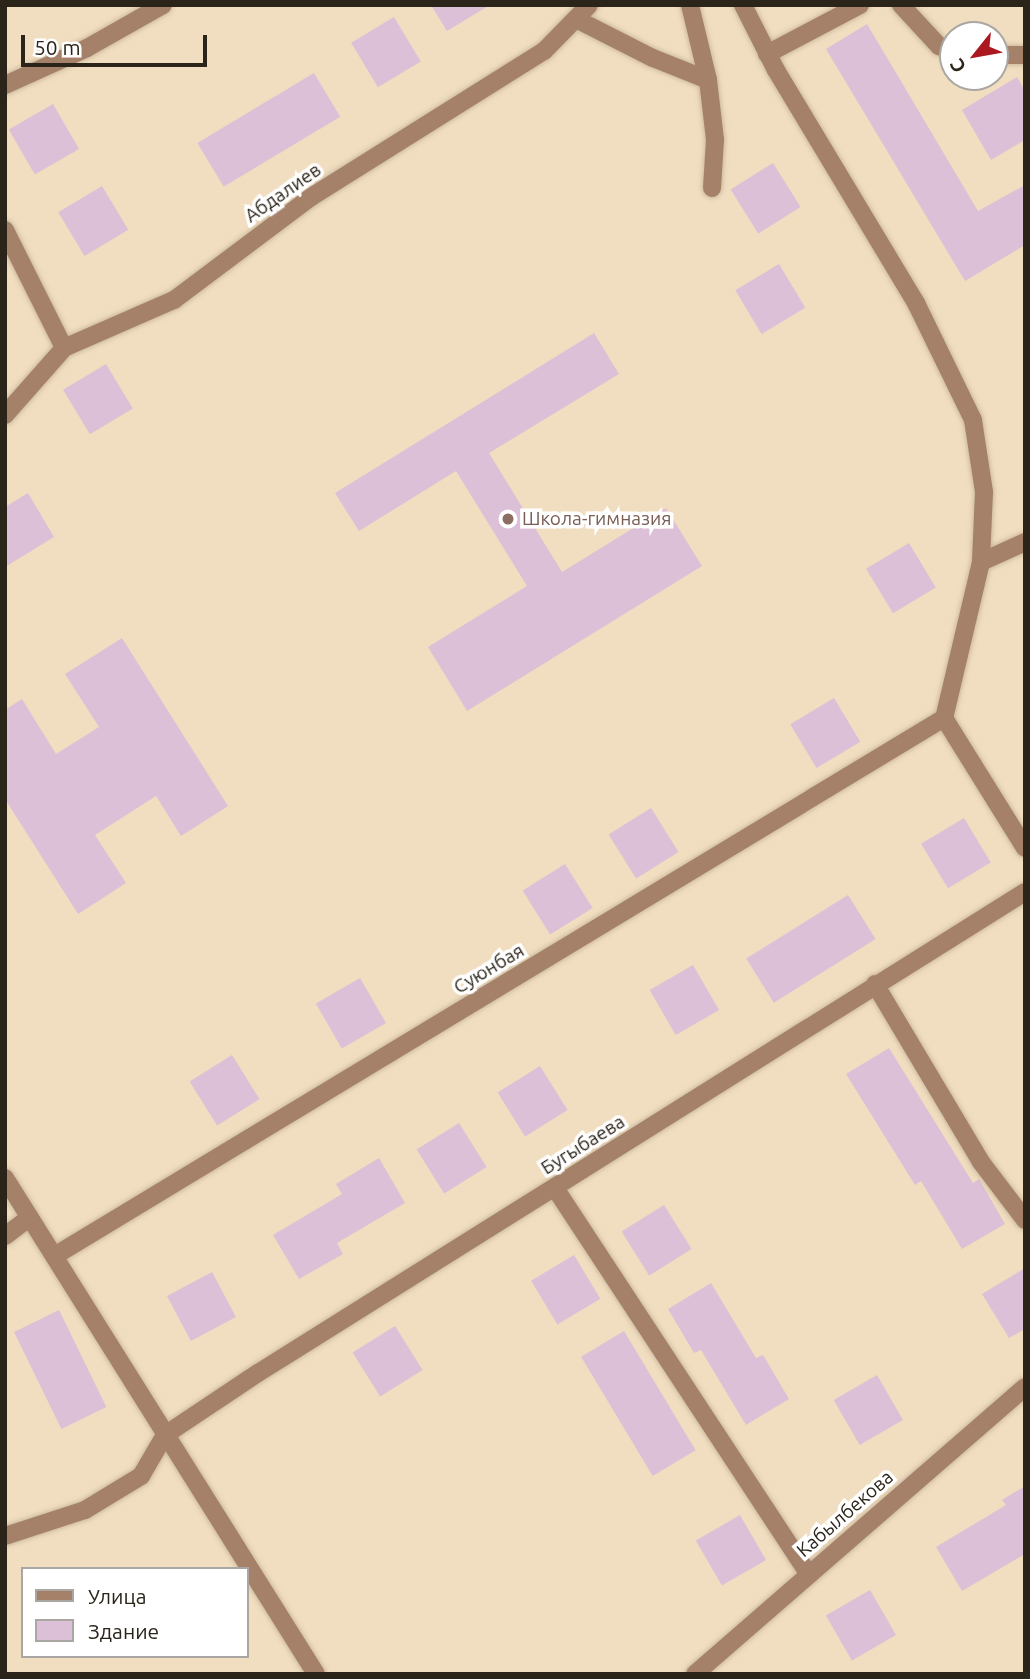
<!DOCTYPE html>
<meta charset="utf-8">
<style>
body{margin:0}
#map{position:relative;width:1030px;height:1679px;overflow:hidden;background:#f1ddbf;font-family:Ubuntu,sans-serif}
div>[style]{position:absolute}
.building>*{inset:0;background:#dcc0d7;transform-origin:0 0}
.roads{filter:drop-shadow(0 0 2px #cdbca1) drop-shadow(0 0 2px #cdbca1)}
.minor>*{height:18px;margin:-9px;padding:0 9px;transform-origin:9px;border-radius:9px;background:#a5816a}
.dots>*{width:19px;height:19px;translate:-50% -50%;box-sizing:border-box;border:4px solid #fff;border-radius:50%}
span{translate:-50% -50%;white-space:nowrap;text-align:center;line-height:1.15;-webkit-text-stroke:7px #fff;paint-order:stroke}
.street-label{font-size:19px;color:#2b2419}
.education-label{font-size:19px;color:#785e54}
.left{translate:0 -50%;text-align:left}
.frame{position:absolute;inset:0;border:7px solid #2b2419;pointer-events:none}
.legend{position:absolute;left:21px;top:1567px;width:228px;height:91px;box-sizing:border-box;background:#fff;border:2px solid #aaa7a3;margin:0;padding:9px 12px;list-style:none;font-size:21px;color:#2b2419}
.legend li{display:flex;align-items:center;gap:14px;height:35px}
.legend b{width:35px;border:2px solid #aaa7a3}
.north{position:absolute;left:939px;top:21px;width:70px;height:70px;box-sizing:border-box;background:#fff;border:2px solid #aaa7a3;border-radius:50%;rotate:239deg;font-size:19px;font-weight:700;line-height:28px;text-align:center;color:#2b2419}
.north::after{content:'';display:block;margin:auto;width:24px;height:32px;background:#ab181f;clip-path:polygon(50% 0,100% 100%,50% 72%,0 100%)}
.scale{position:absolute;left:21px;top:35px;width:186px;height:32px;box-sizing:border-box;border:4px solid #2b2419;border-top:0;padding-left:9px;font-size:21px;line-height:24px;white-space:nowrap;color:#2b2419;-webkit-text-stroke:5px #fff;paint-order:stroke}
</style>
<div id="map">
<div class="building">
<div style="clip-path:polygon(431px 5px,490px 5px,447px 31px)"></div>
<div style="left:394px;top:17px;width:52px;height:50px;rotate:59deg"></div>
<div style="clip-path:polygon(867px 24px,978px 211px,1025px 185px,1025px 245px,965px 281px,826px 49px)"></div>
<div style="left:314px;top:73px;width:51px;height:136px;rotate:59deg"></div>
<div style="clip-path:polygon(1017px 77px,1025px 91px,1025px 140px,991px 160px,962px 110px)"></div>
<div style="left:53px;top:104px;width:52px;height:51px;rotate:60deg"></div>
<div style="left:773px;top:163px;width:52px;height:50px;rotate:58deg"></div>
<div style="left:102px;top:186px;width:51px;height:51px;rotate:59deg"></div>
<div style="left:779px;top:264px;width:51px;height:51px;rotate:59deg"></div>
<div style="clip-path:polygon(594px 333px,619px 374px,489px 453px,562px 572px,666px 508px,702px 566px,467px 711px,428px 647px,527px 586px,456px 471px,359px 531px,335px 493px)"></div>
<div style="left:106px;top:364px;width:52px;height:50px;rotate:59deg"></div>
<div style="clip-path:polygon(28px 493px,54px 537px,5px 567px,5px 507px)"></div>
<div style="left:909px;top:543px;width:52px;height:50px;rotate:59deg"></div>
<div style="clip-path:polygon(122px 638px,228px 806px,181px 836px,156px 796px,95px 835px,126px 883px,78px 914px,5px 799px,5px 710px,22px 699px,56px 754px,99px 727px,65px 674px)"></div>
<div style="left:834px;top:698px;width:51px;height:51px;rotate:59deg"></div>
<div style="left:651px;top:808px;width:52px;height:50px;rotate:58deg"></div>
<div style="left:964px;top:818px;width:52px;height:50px;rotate:59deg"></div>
<div style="left:565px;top:864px;width:52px;height:50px;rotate:58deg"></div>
<div style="left:848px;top:895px;width:52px;height:120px;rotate:58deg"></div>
<div style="left:693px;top:965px;width:52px;height:50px;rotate:60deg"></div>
<div style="left:360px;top:978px;width:52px;height:51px;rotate:60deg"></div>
<div style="clip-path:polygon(889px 1048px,973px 1183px,979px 1179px,1005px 1224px,962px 1249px,921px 1181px,915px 1185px,846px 1074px)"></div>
<div style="left:232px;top:1055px;width:52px;height:50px;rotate:58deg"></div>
<div style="left:540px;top:1066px;width:52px;height:50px;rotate:58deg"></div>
<div style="left:459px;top:1123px;width:52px;height:50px;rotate:58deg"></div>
<div style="clip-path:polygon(379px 1158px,405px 1203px,337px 1243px,343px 1254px,299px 1279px,273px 1235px,342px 1194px,336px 1184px)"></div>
<div style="left:664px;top:1205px;width:52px;height:50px;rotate:58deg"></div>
<div style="left:574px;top:1255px;width:51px;height:50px;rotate:59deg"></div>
<div style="clip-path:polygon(1025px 1268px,1025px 1329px,1009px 1338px,982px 1294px)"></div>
<div style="left:212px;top:1272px;width:51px;height:51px;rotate:62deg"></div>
<div style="clip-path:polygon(711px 1283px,756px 1358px,763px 1355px,789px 1399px,746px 1425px,701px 1350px,694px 1353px,668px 1309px)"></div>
<div style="left:59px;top:1310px;width:108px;height:50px;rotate:64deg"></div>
<div style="left:395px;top:1326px;width:52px;height:50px;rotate:58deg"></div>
<div style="left:624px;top:1331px;width:139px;height:50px;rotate:59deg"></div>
<div style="left:877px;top:1375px;width:52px;height:50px;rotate:60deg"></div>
<div style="clip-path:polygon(1025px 1486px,1025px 1554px,962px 1591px,936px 1547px,1006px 1505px,1002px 1500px)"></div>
<div style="left:740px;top:1515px;width:52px;height:51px;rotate:60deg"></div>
<div style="left:870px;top:1590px;width:52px;height:51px;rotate:60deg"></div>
</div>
<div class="roads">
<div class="minor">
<div style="left:690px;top:5px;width:77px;rotate:76.5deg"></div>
<div style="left:743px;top:5px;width:73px;rotate:63.1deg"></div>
<div style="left:776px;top:70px;width:272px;rotate:59deg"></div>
<div style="left:916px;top:303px;width:130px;rotate:64deg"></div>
<div style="left:973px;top:420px;width:73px;rotate:81.3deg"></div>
<div style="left:984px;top:492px;width:70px;rotate:92.5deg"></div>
<div style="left:981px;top:562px;width:160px;rotate:103.3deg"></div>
<div style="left:944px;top:718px;width:153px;rotate:58.1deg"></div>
<div style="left:901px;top:5px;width:56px;rotate:47.2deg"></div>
<div style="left:939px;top:46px;width:15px;rotate:20deg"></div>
<div style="left:576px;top:19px;width:86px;rotate:26.9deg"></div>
<div style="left:653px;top:58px;width:59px;rotate:21.8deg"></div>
<div style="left:708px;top:80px;width:60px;rotate:83.3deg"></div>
<div style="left:715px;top:140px;width:48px;rotate:93.6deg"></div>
<div style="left:767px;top:54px;width:105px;rotate:-27.8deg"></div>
<div style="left:995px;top:55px;width:30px"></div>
<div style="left:5px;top:85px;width:90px;rotate:-24.3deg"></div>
<div style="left:87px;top:48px;width:87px;rotate:-29.5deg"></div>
<div style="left:5px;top:230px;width:132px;rotate:63.4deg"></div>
<div style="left:5px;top:415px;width:89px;rotate:-48.6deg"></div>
<div style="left:64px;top:348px;width:120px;rotate:-23.6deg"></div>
<div style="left:174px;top:300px;width:171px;rotate:-36.9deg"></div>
<div style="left:311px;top:197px;width:275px;rotate:-32.1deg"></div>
<div style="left:544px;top:51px;width:64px;rotate:-45.6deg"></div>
<div style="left:981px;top:562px;width:48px;rotate:-24.4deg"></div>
<div style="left:875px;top:984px;width:207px;rotate:59.2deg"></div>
<div style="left:981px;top:1162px;width:73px;rotate:52.8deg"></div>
<div style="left:5px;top:1178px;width:585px;rotate:57.91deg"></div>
<div style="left:555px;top:1188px;width:461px;rotate:56.7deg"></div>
<div style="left:5px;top:1236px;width:31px;rotate:-37deg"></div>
<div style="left:56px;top:1255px;width:1038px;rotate:-31.16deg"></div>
<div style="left:5px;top:1536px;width:84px;rotate:-18deg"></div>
<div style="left:85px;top:1510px;width:66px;rotate:-31.3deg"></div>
<div style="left:141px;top:1476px;width:48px;rotate:-59.7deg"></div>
<div style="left:165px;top:1435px;width:112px;rotate:-33.7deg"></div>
<div style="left:258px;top:1373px;width:905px;rotate:-32.09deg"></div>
<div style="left:695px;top:1674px;width:437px;rotate:-41deg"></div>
</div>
</div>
<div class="dots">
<div style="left:508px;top:519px;background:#8d6e63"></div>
</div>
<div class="street-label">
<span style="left:283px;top:193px;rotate:-35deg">Абдалиев</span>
<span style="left:489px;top:969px;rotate:-31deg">Суюнбая</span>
<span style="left:583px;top:1145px;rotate:-32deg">Бугыбаева</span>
<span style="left:845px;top:1514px;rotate:-41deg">Кабылбекова</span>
</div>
<div class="education-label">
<span class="left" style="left:522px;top:519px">Школа-гимназия</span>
</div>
<div class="frame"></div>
<ul class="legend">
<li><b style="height:9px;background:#a5816a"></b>Улица</li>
<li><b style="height:19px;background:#dcc0d7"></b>Здание</li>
</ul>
<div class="north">С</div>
<div class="scale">50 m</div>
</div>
